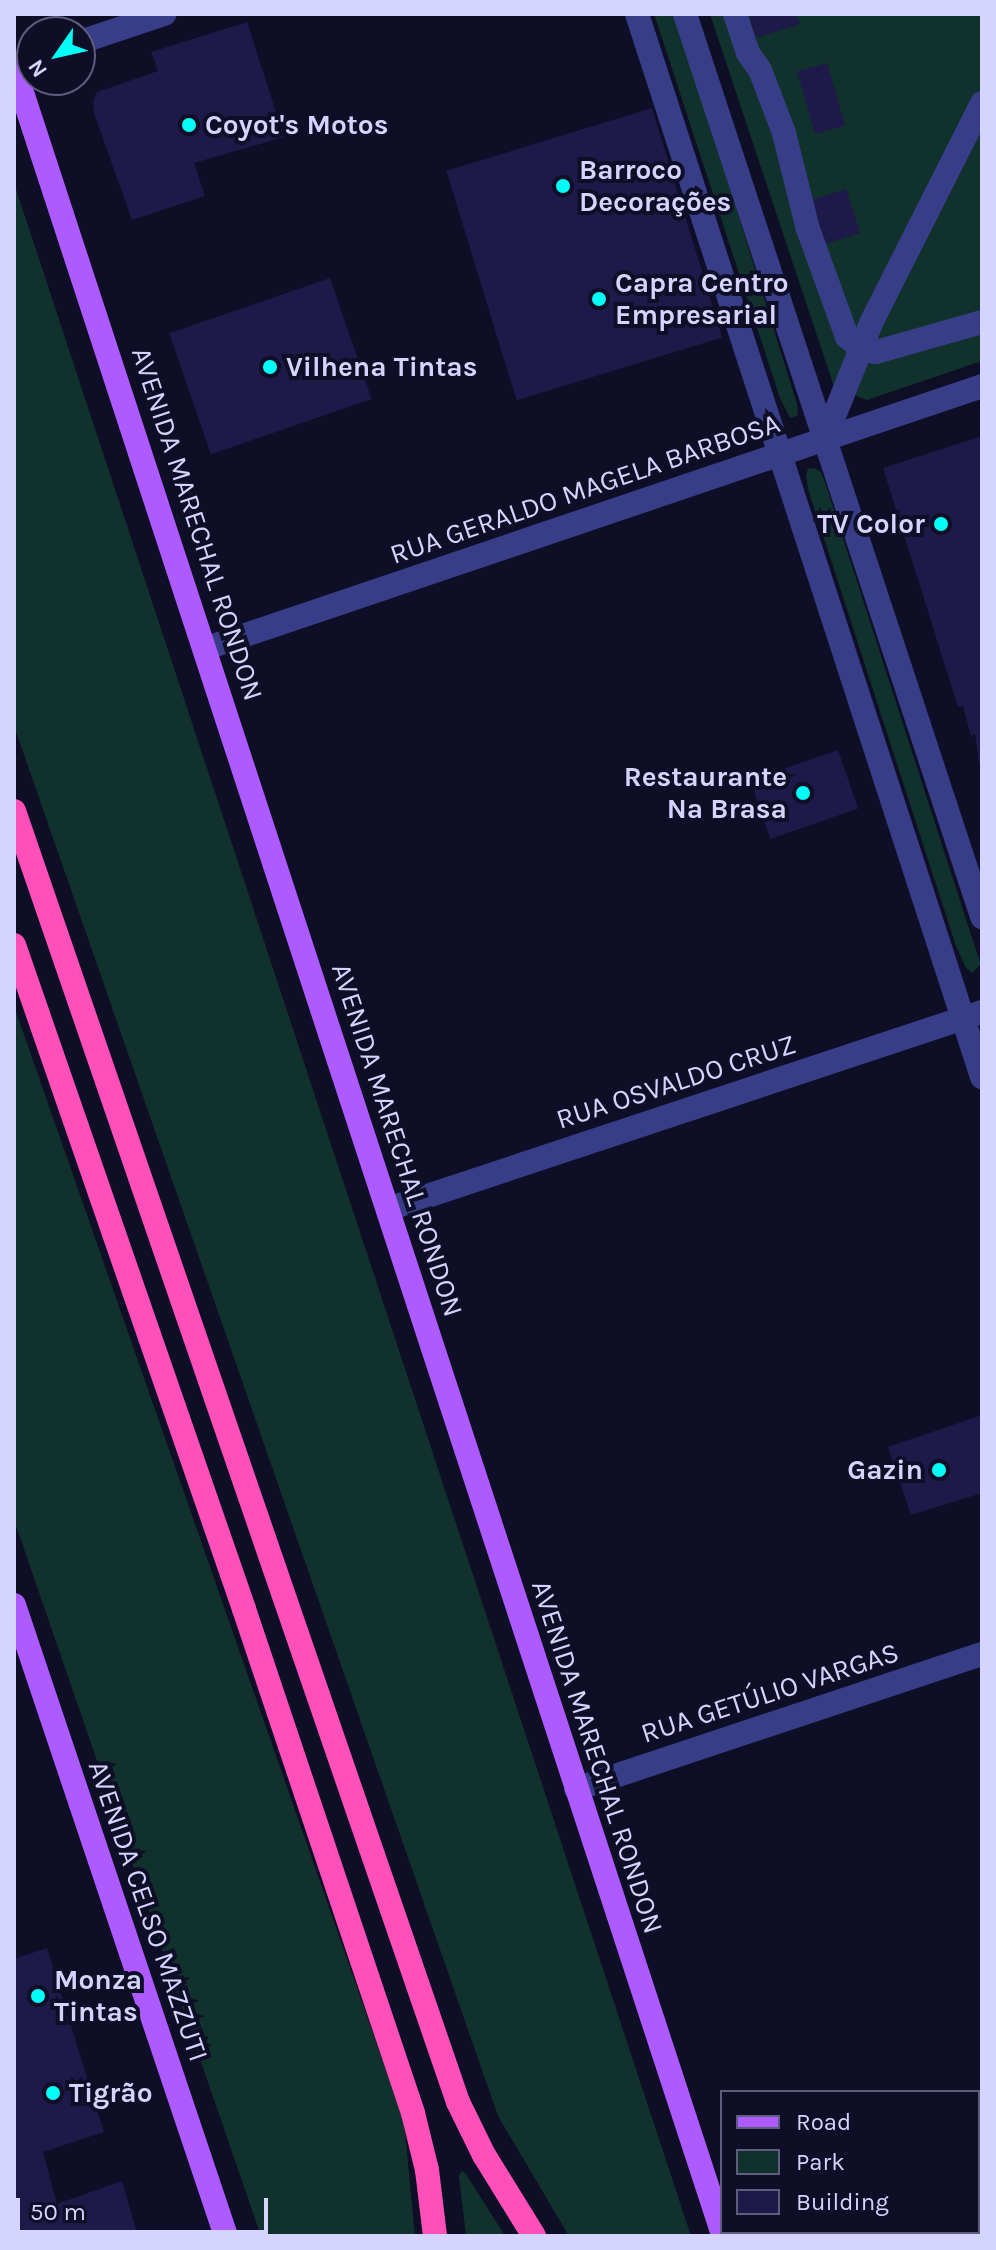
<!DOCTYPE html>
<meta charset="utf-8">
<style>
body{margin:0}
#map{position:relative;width:996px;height:2250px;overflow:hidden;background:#0f0e27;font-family:Karla,sans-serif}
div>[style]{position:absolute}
.green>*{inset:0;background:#11312c}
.building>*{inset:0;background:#1d1948;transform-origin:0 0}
.minor>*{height:24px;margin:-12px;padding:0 12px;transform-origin:12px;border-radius:12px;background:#373e87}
.major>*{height:24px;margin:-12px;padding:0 12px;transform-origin:12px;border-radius:12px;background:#ad5bff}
.highway>*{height:24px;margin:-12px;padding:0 12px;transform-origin:12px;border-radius:12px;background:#ff4fb9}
.dots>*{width:22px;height:22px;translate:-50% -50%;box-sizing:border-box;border:4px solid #0f0e27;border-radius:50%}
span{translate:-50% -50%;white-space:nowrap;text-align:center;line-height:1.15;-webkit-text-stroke:8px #0f0e27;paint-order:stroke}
.poi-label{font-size:28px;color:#d4d4ff;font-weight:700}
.left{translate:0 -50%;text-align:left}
.right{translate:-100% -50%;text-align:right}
.street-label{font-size:28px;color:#d4d4ff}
.frame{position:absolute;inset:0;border:16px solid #d4d4ff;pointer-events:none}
.legend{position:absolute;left:720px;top:2090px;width:260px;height:144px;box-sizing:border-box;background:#0f0e27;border:2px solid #5e5d7d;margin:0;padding:10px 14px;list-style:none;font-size:24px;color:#d4d4ff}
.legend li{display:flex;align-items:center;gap:16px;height:40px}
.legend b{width:40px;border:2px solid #5e5d7d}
.north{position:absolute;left:16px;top:16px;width:80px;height:80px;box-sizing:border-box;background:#0f0e27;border:2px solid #5e5d7d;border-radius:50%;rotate:236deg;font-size:22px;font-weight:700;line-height:32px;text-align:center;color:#d4d4ff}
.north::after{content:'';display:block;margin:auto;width:28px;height:36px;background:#00fff8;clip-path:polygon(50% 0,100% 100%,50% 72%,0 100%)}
.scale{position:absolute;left:16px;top:2198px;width:252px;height:36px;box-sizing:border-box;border:4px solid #d4d4ff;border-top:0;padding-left:10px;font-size:24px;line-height:28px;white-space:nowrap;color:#d4d4ff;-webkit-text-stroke:6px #0f0e27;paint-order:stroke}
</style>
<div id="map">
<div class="green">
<div style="clip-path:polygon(654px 14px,676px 14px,797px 404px,798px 415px,790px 418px,780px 398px)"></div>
<div style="clip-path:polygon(710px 14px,982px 14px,982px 361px,867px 400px,834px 387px)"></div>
<div style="clip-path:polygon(14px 183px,691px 2236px,569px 2236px,498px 2116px,14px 726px)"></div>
<div style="clip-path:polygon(814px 468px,821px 472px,825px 482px,973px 941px,981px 964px,972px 973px,966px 968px,956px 946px,808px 489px,806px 475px,808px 469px)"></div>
<div style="clip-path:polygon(14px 1006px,404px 2122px,415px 2236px,261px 2236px,14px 1520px)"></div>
<div style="clip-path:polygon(462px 2171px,466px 2174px,505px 2236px,466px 2236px,459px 2176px)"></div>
</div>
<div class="building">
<div style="clip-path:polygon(749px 14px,796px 14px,800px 24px,755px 38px)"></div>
<div style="clip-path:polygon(247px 22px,284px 137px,194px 163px,205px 196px,132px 220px,94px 113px,93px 102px,97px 92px,158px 71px,151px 52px)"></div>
<div style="left:827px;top:63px;width:65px;height:31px;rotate:74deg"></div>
<div style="left:652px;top:108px;width:240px;height:215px;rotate:73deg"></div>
<div style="left:846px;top:189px;width:46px;height:40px;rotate:72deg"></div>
<div style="left:330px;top:278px;width:128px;height:170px;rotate:71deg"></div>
<div style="clip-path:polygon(982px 436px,982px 768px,980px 768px,975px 734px,971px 736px,963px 706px,958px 707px,883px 468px)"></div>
<div style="left:838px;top:750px;width:62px;height:93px;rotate:71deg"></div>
<div style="clip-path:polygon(982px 1415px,982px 1493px,911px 1515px,888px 1447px)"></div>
<div style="clip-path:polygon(47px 1948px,104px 2132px,43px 2152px,57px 2204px,122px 2181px,138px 2236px,14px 2236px,14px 1959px)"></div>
</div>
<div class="minor">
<div style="left:637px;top:14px;width:1118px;rotate:72.02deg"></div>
<div style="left:685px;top:14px;width:951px;rotate:71.79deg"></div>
<div style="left:735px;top:14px;width:41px;rotate:71.6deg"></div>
<div style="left:748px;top:53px;width:21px;rotate:55deg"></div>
<div style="left:760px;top:70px;width:67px;rotate:69.1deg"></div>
<div style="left:784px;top:133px;width:99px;rotate:76deg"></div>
<div style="left:808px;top:229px;width:115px;rotate:70.1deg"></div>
<div style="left:847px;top:337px;width:21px;rotate:39deg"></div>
<div style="left:863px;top:350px;width:13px;rotate:9deg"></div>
<div style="left:876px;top:352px;width:110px;rotate:-15.8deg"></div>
<div style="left:80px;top:42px;width:89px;rotate:-18.4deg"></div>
<div style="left:14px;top:64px;width:19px;rotate:-18deg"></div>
<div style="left:825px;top:439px;width:127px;rotate:-68.3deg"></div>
<div style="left:872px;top:321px;width:244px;rotate:-63.2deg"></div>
<div style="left:207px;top:648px;width:818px;rotate:-18.68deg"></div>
<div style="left:388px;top:1209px;width:626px;rotate:-18.35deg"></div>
<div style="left:576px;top:1789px;width:428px;rotate:-18.4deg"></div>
</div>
<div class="major">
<div style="left:14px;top:68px;width:2277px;rotate:71.88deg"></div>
<div style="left:14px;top:1605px;width:666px;rotate:71.43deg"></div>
</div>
<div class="highway">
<div style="left:14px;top:811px;width:1365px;rotate:71.02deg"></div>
<div style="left:458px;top:2102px;width:59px;rotate:63.9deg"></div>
<div style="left:484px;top:2155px;width:95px;rotate:58.3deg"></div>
<div style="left:14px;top:945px;width:703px;rotate:70.89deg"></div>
<div style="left:244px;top:1609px;width:532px;rotate:71.46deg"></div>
<div style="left:413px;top:2113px;width:59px;rotate:76.2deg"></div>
<div style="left:427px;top:2170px;width:66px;rotate:83.1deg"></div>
</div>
<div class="dots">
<div style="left:189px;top:125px;background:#00fff8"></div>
<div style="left:563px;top:186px;background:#00fff8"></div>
<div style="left:599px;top:299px;background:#00fff8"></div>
<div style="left:270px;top:367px;background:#00fff8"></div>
<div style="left:941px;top:524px;background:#00fff8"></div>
<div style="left:803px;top:793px;background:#00fff8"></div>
<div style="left:939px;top:1470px;background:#00fff8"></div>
<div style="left:38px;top:1996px;background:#00fff8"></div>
<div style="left:53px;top:2093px;background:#00fff8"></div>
</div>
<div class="poi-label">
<span class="left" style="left:205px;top:125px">Coyot's Motos</span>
<span class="left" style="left:579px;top:186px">Barroco<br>Decorações</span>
<span class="left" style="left:615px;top:299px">Capra Centro<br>Empresarial</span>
<span class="left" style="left:286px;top:367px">Vilhena Tintas</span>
<span class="right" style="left:925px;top:524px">TV Color</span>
<span class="right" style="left:787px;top:793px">Restaurante<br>Na Brasa</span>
<span class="right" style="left:923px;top:1470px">Gazin</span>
<span class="left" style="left:54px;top:1996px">Monza<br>Tintas</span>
<span class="left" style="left:69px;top:2093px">Tigrão</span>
</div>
<div class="street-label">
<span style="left:585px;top:489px;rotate:-19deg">RUA GERALDO MAGELA BARBOSA</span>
<span style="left:197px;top:524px;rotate:72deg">AVENIDA MARECHAL RONDON</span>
<span style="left:676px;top:1082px;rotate:-18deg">RUA OSVALDO CRUZ</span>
<span style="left:397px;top:1140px;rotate:72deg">AVENIDA MARECHAL RONDON</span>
<span style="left:770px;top:1693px;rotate:-18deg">RUA GETÚLIO VARGAS</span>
<span style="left:597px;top:1757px;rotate:72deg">AVENIDA MARECHAL RONDON</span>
<span style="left:148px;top:1911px;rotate:71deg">AVENIDA CELSO MAZZUTI</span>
</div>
<div class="frame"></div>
<ul class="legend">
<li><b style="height:10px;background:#ad5bff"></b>Road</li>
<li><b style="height:22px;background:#11312c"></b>Park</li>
<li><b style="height:22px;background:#1d1948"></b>Building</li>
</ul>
<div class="north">N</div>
<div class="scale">50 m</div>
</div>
